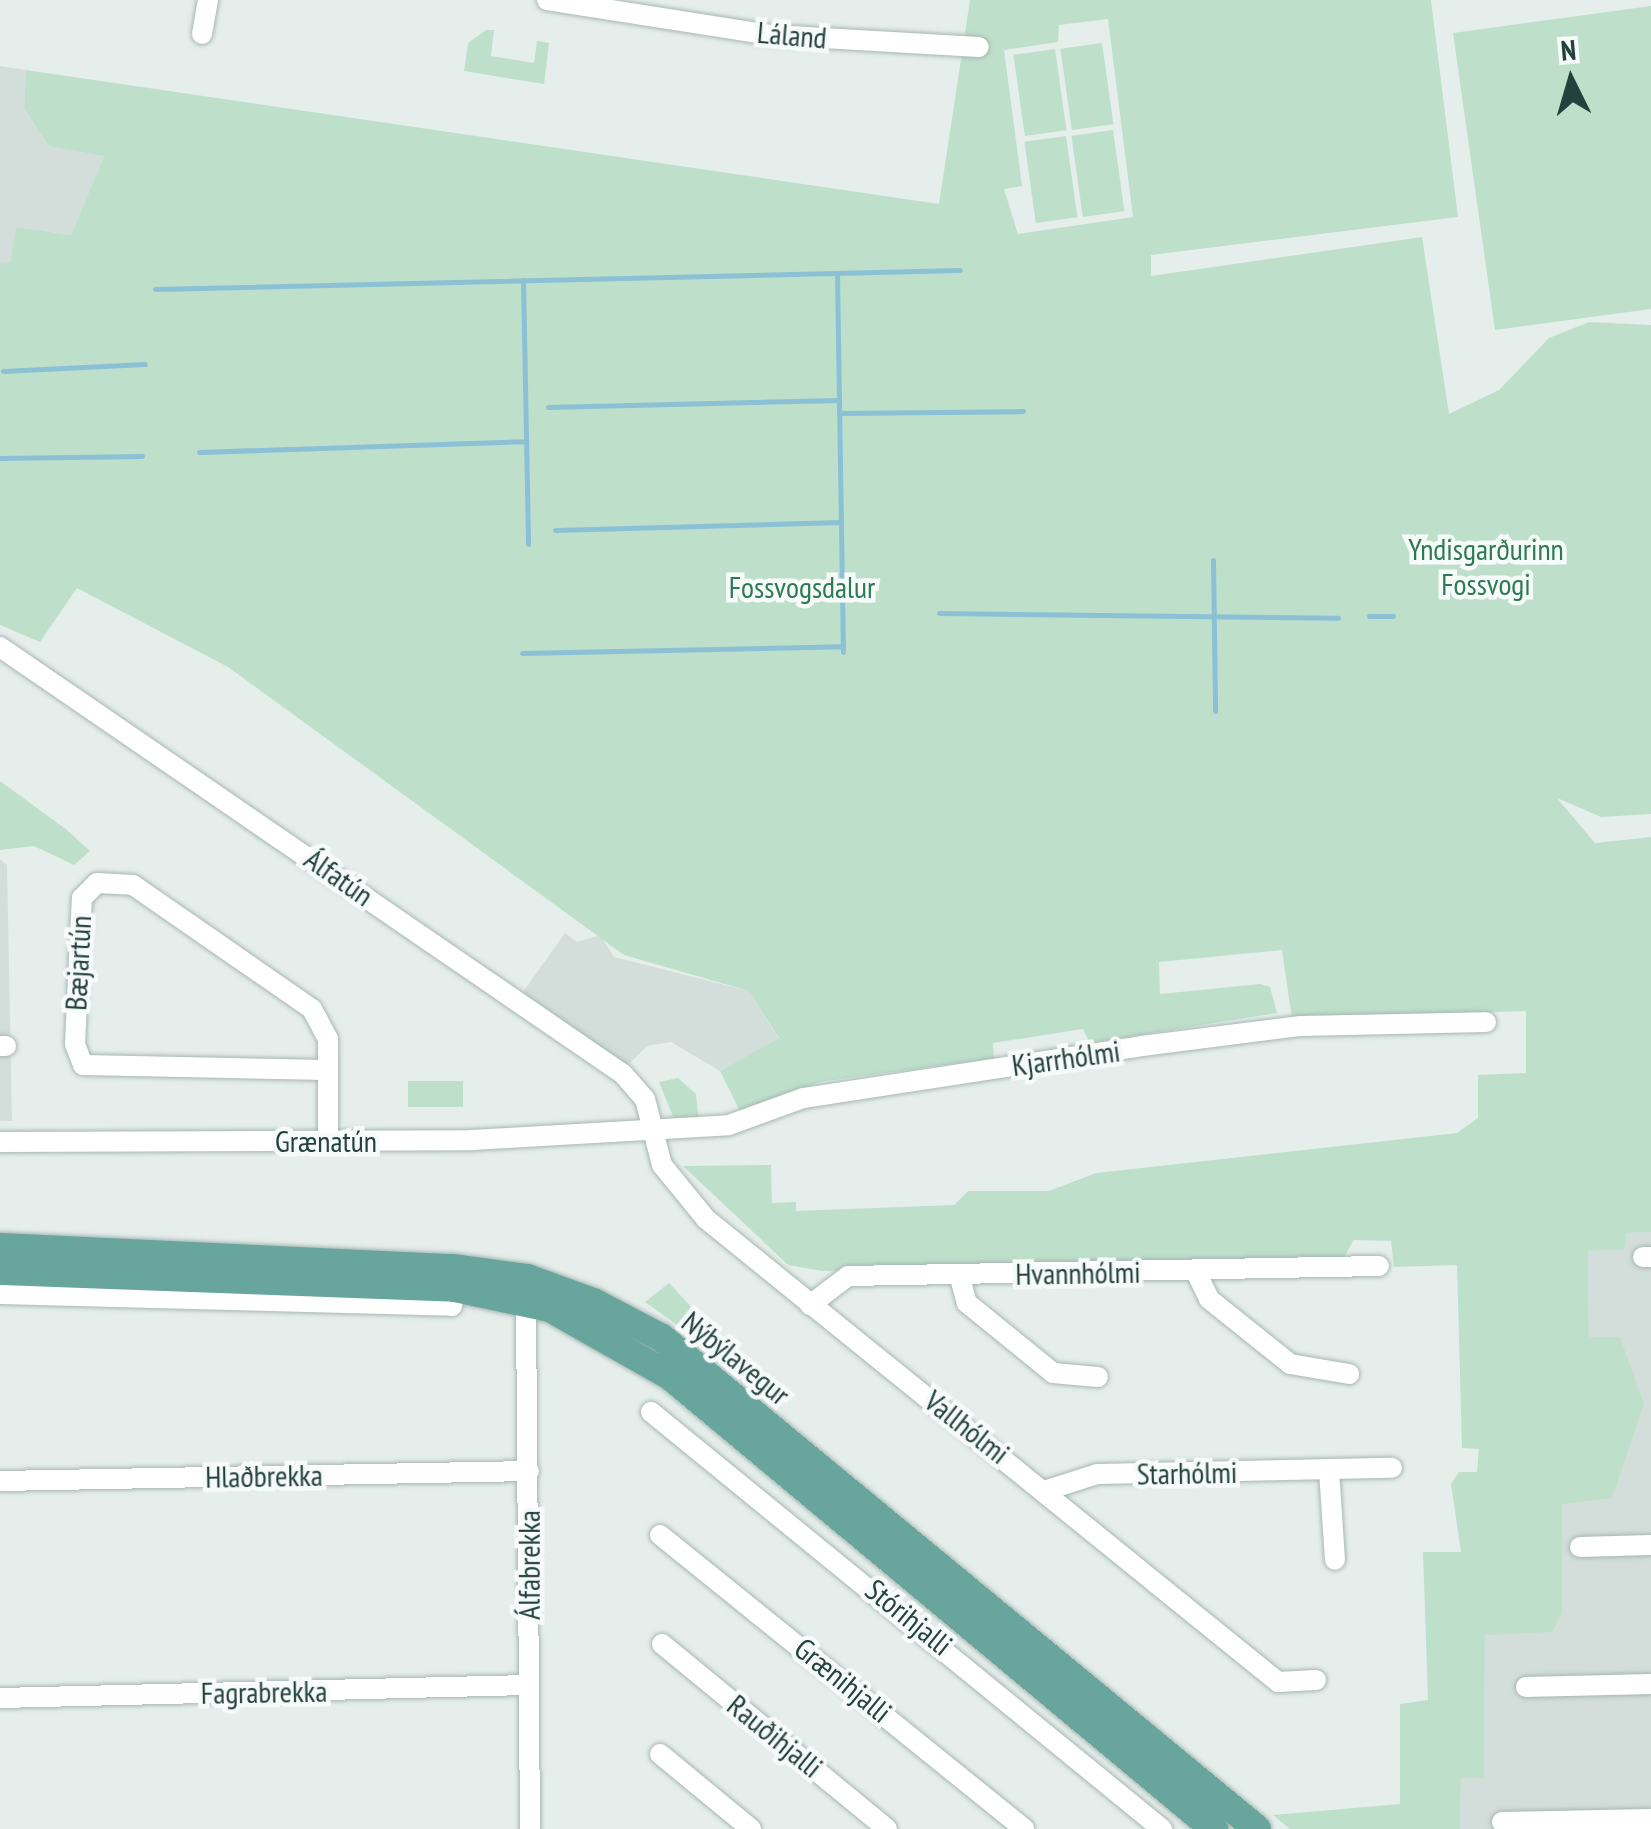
<!DOCTYPE html>
<meta charset="utf-8">
<style>
body{margin:0}
#map{position:relative;width:1651px;height:1829px;overflow:hidden;background:#e5eeeb;font-family:"PT Sans Narrow",sans-serif}
div>[style]{position:absolute}
.built>*{inset:0;background:#d3dedb}
.green>*{inset:0;background:#bee0cb;transform-origin:0 0}
.stream>*{height:5px;margin:-2.5px;padding:0 2.5px;transform-origin:2.5px;border-radius:2.5px;background:#8cc0d4}
.roads{filter:drop-shadow(0 0 2px #a7b7b3) drop-shadow(0 0 2px #a7b7b3)}
.minor>*{height:20px;margin:-10px;padding:0 10px;transform-origin:10px;border-radius:10px;background:#fff}
.major>*{height:28px;margin:-14px;padding:0 14px;transform-origin:14px;border-radius:14px;background:#68a59d}
span{translate:-50% -50%;white-space:nowrap;text-align:center;line-height:1.15;-webkit-text-stroke:9px #f6fbf9;paint-order:stroke}
.street-label{font-size:30px;color:#23413d}
.park-label{font-size:30px;color:#2c7a54}
.north{position:absolute;left:1521px;top:30px;width:100px;height:100px;-webkit-text-stroke:8px #f6fbf9;paint-order:stroke;rotate:355deg;font-size:28px;font-weight:700;line-height:40px;text-align:center;color:#23413d}
.north::after{content:'';display:block;margin:auto;width:35px;height:45px;background:#23413d;clip-path:polygon(50% 0,100% 100%,50% 72%,0 100%)}
</style>
<div id="map">
<div class="built">
<div style="clip-path:polygon(0 66px,26px 70px,24px 108px,104px 156px,71px 235px,16px 227px,10px 263px,0 263px)"></div>
<div style="clip-path:polygon(0 859px,7px 865px,12px 1121px,0 1121px)"></div>
<div style="clip-path:polygon(565px 933px,577px 942px,600px 935px,614px 957px,749px 991px,779px 1039px,720px 1071px,671px 1042px,647px 1046px,627px 1066px,523px 992px)"></div>
<div style="clip-path:polygon(1651px 1232px,1651px 1829px,1460px 1829px,1461px 1778px,1484px 1777px,1485px 1635px,1562px 1613px,1561px 1504px,1589px 1337px,1588px 1251px,1623px 1250px,1625px 1233px)"></div>
</div>
<div class="green">
<div style="clip-path:polygon(evenodd,970px 0,1431px 0,1458px 217px,1151px 255px,1151px 276px,1422px 237px,1449px 414px,1499px 390px,1549px 338px,1589px 322px,1651px 325px,1651px 814px,1601px 817px,1557px 798px,1595px 843px,1651px 837px,1651px 1232px,1626px 1233px,1624px 1250px,1588px 1251px,1589px 1337px,1620px 1337px,1644px 1404px,1612px 1498px,1562px 1504px,1562px 1613px,1552px 1632px,1485px 1635px,1484px 1778px,1461px 1778px,1460px 1829px,1290px 1829px,1273px 1815px,1400px 1804px,1400px 1704px,1428px 1700px,1423px 1552px,1461px 1552px,1451px 1484px,1459px 1472px,1477px 1472px,1479px 1449px,1462px 1448px,1457px 1265px,1394px 1267px,1391px 1241px,1354px 1240px,1341px 1262px,822px 1271px,788px 1265px,683px 1166px,771px 1165px,772px 1203px,796px 1202px,796px 1211px,954px 1205px,968px 1191px,1049px 1191px,1096px 1173px,1457px 1133px,1478px 1118px,1478px 1075px,1526px 1073px,1526px 1011px,1292px 1019px,1282px 950px,1159px 962px,1160px 994px,1260px 984px,1270px 987px,1277px 1013px,1090px 1043px,1083px 1029px,993px 1043px,994px 1058px,819px 1082px,741px 1113px,720px 1071px,779px 1038px,749px 991px,624px 955px,228px 667px,77px 588px,40px 642px,0 625px,0 263px,10px 262px,16px 227px,71px 235px,104px 156px,49px 146px,24px 108px,26px 70px,939px 204px,970px 0,1108px 19px,1133px 217px,1018px 234px,1004px 189px,1022px 186px,1004px 50px,1058px 42px,1059px 25px,1108px 19px)"></div>
<div style="clip-path:polygon(1651px 6px,1651px 309px,1495px 330px,1453px 33px)"></div>
<div style="clip-path:polygon(486px 30px,494px 30px,491px 56px,534px 63px,537px 41px,549px 43px,544px 84px,464px 71px,468px 43px)"></div>
<div style="left:1102px;top:43px;width:82px;height:42px;rotate:82deg"></div>
<div style="left:1055px;top:49px;width:82px;height:42px;rotate:82deg"></div>
<div style="left:1113px;top:130px;width:82px;height:42px;rotate:82deg"></div>
<div style="left:1066px;top:136px;width:82px;height:42px;rotate:82deg"></div>
<div style="clip-path:polygon(0 781px,67px 830px,90px 851px,74px 865px,34px 846px,0 850px)"></div>
<div style="clip-path:polygon(678px 1078px,696px 1094px,699px 1122px,674px 1119px,659px 1082px)"></div>
<div style="left:408px;top:1081px;width:55px;height:26px"></div>
<div style="clip-path:polygon(669px 1283px,708px 1325px,708px 1347px,645px 1302px)"></div>
</div>
<div class="stream">
<div style="left:837px;top:273px;width:379px;rotate:89.1deg"></div>
<div style="left:523px;top:280px;width:264px;rotate:88.9deg"></div>
<div style="left:155px;top:289px;width:805px;rotate:-1.35deg"></div>
<div style="left:3px;top:371px;width:142px;rotate:-2.8deg"></div>
<div style="left:548px;top:407px;width:291px;rotate:-1.4deg"></div>
<div style="left:839px;top:413px;width:184px;rotate:-0.6deg"></div>
<div style="left:199px;top:452px;width:327px;rotate:-1.9deg"></div>
<div style="left:0;top:458px;width:142px;rotate:-0.8deg"></div>
<div style="left:555px;top:530px;width:286px;rotate:-1.6deg"></div>
<div style="left:1213px;top:560px;width:151px;rotate:89.2deg"></div>
<div style="left:939px;top:613px;width:399px;rotate:0.7deg"></div>
<div style="left:1369px;top:616px;width:24px"></div>
<div style="left:522px;top:653px;width:321px;rotate:-1.2deg"></div>
</div>
<div class="roads">
<div class="minor">
<div style="left:547px;top:0;width:227px;rotate:8.9deg"></div>
<div style="left:771px;top:35px;width:208px;rotate:3.3deg"></div>
<div style="left:202px;top:34px;width:35px;rotate:-80deg"></div>
<div style="left:0;top:647px;width:755px;rotate:34.43deg"></div>
<div style="left:623px;top:1074px;width:33px;rotate:49deg"></div>
<div style="left:645px;top:1099px;width:68px;rotate:75.6deg"></div>
<div style="left:662px;top:1165px;width:70px;rotate:50.8deg"></div>
<div style="left:706px;top:1219px;width:736px;rotate:38.99deg"></div>
<div style="left:1278px;top:1682px;width:38px;rotate:-3deg"></div>
<div style="left:0;top:1046px;width:6px"></div>
<div style="left:326px;top:1070px;width:243px;rotate:-178.8deg"></div>
<div style="left:83px;top:1065px;width:22px;rotate:-111deg"></div>
<div style="left:75px;top:1044px;width:146px;rotate:-87.3deg"></div>
<div style="left:82px;top:898px;width:21px;rotate:-45deg"></div>
<div style="left:97px;top:883px;width:36px;rotate:3deg"></div>
<div style="left:133px;top:885px;width:218px;rotate:34.7deg"></div>
<div style="left:312px;top:1009px;width:34px;rotate:62deg"></div>
<div style="left:328px;top:1039px;width:102px;rotate:90deg"></div>
<div style="left:0;top:1142px;width:472px;rotate:-0.2deg"></div>
<div style="left:472px;top:1140px;width:257px;rotate:-3.3deg"></div>
<div style="left:729px;top:1125px;width:79px;rotate:-20deg"></div>
<div style="left:803px;top:1098px;width:343px;rotate:-8.7deg"></div>
<div style="left:1142px;top:1046px;width:160px;rotate:-7.2deg"></div>
<div style="left:1301px;top:1026px;width:185px;rotate:-1.2deg"></div>
<div style="left:1643px;top:1257px;width:8px"></div>
<div style="left:1196px;top:1272px;width:30px;rotate:64deg"></div>
<div style="left:1209px;top:1299px;width:104px;rotate:38.7deg"></div>
<div style="left:1290px;top:1364px;width:60px;rotate:9.6deg"></div>
<div style="left:959px;top:1274px;width:30px;rotate:75deg"></div>
<div style="left:967px;top:1303px;width:111px;rotate:39.1deg"></div>
<div style="left:1053px;top:1373px;width:45px;rotate:5.1deg"></div>
<div style="left:0;top:1294px;width:452px;rotate:1.5deg"></div>
<div style="left:452px;top:1306px;width:18px;rotate:-81deg"></div>
<div style="left:526px;top:1301px;width:528px;rotate:89.57deg"></div>
<div style="left:810px;top:1305px;width:48px;rotate:-37.3deg"></div>
<div style="left:848px;top:1276px;width:531px;rotate:-1.08deg"></div>
<div style="left:651px;top:1412px;width:660px;rotate:39.22deg"></div>
<div style="left:1329px;top:1470px;width:90px;rotate:86.2deg"></div>
<div style="left:0;top:1481px;width:529px;rotate:-1.08deg"></div>
<div style="left:1047px;top:1490px;width:52px;rotate:-17.7deg"></div>
<div style="left:1097px;top:1474px;width:295px;rotate:-1.2deg"></div>
<div style="left:660px;top:1535px;width:468px;rotate:38.9deg"></div>
<div style="left:1580px;top:1547px;width:71px;rotate:-1.6deg"></div>
<div style="left:662px;top:1644px;width:291px;rotate:39.4deg"></div>
<div style="left:1526px;top:1687px;width:125px;rotate:-1.4deg"></div>
<div style="left:0;top:1698px;width:529px;rotate:-1.41deg"></div>
<div style="left:660px;top:1754px;width:118px;rotate:39.5deg"></div>
<div style="left:1502px;top:1822px;width:149px;rotate:-1.2deg"></div>
</div>
<div class="major">
<div style="left:0;top:1247px;width:452px;rotate:2.7deg"></div>
<div style="left:452px;top:1268px;width:76px;rotate:7.6deg"></div>
<div style="left:527px;top:1278px;width:70px;rotate:20deg"></div>
<div style="left:593px;top:1302px;width:78px;rotate:27.6deg"></div>
<div style="left:662px;top:1338px;width:771px;rotate:39.53deg"></div>
<div style="left:0;top:1271px;width:455px;rotate:2.1deg"></div>
<div style="left:455px;top:1288px;width:97px;rotate:11.9deg"></div>
<div style="left:550px;top:1308px;width:138px;rotate:29.5deg"></div>
<div style="left:670px;top:1376px;width:708px;rotate:39.78deg"></div>
</div>
</div>
<div class="street-label">
<span style="left:792px;top:35px;rotate:5deg">Láland</span>
<span style="left:339px;top:877px;rotate:35deg">Álfatún</span>
<span style="left:78px;top:963px;rotate:-87deg">Bæjartún</span>
<span style="left:1066px;top:1058px;rotate:-8deg">Kjarrhólmi</span>
<span style="left:326px;top:1141px">Grænatún</span>
<span style="left:1078px;top:1273px;rotate:-1deg">Hvannhólmi</span>
<span style="left:736px;top:1358px;rotate:39deg">Nýbýlavegur</span>
<span style="left:967px;top:1427px;rotate:38deg">Vallhólmi</span>
<span style="left:1187px;top:1473px;rotate:-1deg">Starhólmi</span>
<span style="left:264px;top:1476px;rotate:-1deg">Hlaðbrekka</span>
<span style="left:529px;top:1565px;rotate:-90deg">Álfabrekka</span>
<span style="left:909px;top:1617px;rotate:39deg">Stórihjalli</span>
<span style="left:843px;top:1680px;rotate:39deg">Grænihjalli</span>
<span style="left:264px;top:1692px;rotate:-1deg">Fagrabrekka</span>
<span style="left:775px;top:1736px;rotate:39deg">Rauðihjalli</span>
</div>
<div class="park-label">
<span style="left:1486px;top:566px">Yndisgarðurinn<br>Fossvogi</span>
<span style="left:802px;top:587px">Fossvogsdalur</span>
</div>
<div class="north">N</div>
</div>
